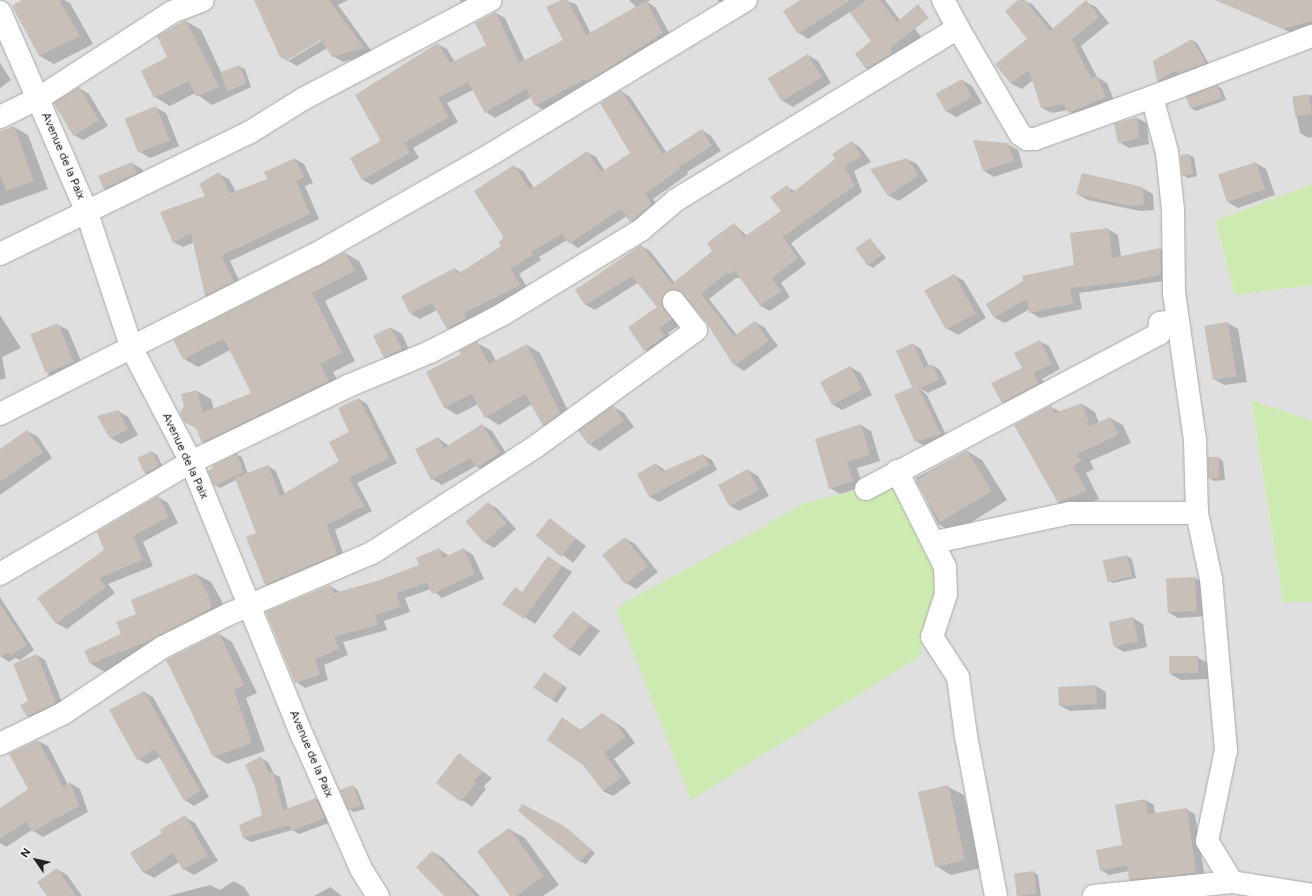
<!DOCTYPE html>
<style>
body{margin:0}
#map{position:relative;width:1312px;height:896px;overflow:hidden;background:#f2efe9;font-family:Figtree,sans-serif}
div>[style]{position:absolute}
.residential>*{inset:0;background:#e0dfdf}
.grass>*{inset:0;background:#cdebb0}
.shadow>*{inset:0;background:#0003;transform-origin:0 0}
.building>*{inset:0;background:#c7bfb8;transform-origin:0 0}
.roads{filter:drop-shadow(0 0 1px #a9a9a9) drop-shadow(0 0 1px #a9a9a9)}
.minor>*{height:22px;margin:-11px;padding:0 11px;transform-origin:11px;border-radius:11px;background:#fff}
span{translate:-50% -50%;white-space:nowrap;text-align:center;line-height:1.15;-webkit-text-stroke:4px #fff;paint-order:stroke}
.street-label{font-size:12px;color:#222}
.north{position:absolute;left:16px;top:840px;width:40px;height:40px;-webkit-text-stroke:3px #fff;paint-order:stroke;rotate:304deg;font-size:11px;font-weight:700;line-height:16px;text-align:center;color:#222}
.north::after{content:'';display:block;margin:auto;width:14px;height:18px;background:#222;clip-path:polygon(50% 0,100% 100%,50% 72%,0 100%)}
</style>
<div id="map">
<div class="residential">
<div style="clip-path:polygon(0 0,1312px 0,1312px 184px,1215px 222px,1235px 295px,1312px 285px,1312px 421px,1251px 401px,1283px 602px,1312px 602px,1312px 896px,0 896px)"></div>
</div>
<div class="grass">
<div style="clip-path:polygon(1312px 184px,1312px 285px,1235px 295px,1215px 221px)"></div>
<div style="clip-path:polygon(1251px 400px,1312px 421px,1312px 602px,1283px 602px)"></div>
<div style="clip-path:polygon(898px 480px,940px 567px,920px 656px,691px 800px,616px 608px,806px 503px)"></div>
</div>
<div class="shadow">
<div style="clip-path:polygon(24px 0,64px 0,70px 3px,93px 44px,54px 64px,40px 56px,13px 6px)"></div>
<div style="clip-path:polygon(evenodd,255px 0,348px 0,338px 5px,373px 53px,343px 62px,333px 56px,327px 48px,297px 66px,281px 57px,255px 0,325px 36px,326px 38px,288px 61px,288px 59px,325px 36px)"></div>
<div style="clip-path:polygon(459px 0,483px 0,469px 7px)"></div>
<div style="clip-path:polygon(563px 0,576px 4px,591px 34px,636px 7px,629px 0,651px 0,647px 2px,655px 7px,672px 38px,545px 111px,535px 105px,531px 97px,495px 118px,486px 112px,473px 90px,447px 103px,458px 122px,413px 148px,419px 158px,372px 185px,363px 180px,351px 159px,380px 143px,438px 44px,447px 49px,455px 62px,487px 46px,496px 13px,505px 18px,525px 61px,564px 40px)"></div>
<div style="clip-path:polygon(717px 0,739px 0,728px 8px)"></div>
<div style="clip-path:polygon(802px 0,885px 0,900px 20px,912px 24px,921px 37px,877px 74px,867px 69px,856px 54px,873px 41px,850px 12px,808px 39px,799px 33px)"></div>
<div style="clip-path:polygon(1019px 0,1032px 4px,1053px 29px,1086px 2px,1096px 7px,1109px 23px,1081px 46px,1097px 77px,1107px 83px,1115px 103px,1078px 118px,1068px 110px,1052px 113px,1042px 108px,1033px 80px,1022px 89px,1012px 84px,997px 65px,1029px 39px)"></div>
<div style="clip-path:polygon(1238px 0,1312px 0,1312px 28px,1292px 33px,1235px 8px)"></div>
<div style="clip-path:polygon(186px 21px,201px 30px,222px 74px,240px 67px,245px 69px,251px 87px,212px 105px,195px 93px,170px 106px,155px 97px,169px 58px)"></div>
<div style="clip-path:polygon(1192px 40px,1197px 43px,1210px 66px,1184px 76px,1180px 74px,1163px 83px,1158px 81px,1154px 62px)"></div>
<div style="clip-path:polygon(808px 55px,818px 61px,831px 83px,793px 107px,783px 101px)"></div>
<div style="clip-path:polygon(0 63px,11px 80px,0 88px)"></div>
<div style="clip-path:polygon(962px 80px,972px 86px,982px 103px,956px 117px,946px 111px)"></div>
<div style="clip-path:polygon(1218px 86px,1222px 89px,1226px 100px,1196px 111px,1191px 108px)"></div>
<div style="clip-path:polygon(79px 88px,89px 94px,108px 126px,83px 140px,72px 134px)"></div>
<div style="clip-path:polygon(621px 91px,630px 97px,667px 153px,702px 130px,711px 136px,721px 151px,687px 172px,688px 174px,653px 199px,660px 210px,639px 227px,627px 216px,578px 248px,567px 240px,539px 257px,541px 260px,519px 274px,529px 290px,457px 333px,448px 328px,437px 310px,420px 319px,411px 314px,455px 269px,462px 273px,502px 247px,514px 166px,523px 171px,534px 188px,587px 152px,596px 157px,605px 171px,632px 153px)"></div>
<div style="clip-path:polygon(1312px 95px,1312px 137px,1309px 138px,1300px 133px,1293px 99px)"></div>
<div style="clip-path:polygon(155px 107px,166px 113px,179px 146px,150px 158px,140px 152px)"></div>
<div style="clip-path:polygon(1137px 118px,1147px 123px,1149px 144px,1129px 148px,1119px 142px,1115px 125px)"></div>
<div style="clip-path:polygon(14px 127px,28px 135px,48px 189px,0 206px,0 132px)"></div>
<div style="clip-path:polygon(852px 142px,861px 148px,871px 162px,854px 171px,862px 192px,791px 243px,806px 264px,781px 283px,790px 297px,770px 311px,761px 306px,741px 278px,736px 278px,709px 299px,737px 335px,755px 322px,764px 327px,778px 346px,744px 371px,735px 365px,707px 322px,684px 296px,676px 297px,680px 325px,668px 333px,674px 342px,654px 355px,645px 350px,658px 308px,639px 282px,595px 310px,586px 305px,577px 290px,641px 246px,650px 251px,675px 283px,714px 251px,734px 224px,747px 236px,782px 212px,787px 187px,795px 191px,836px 160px)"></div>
<div style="clip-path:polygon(1007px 144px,1018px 150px,1023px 167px,994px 177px,984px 171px)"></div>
<div style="clip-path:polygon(1189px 155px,1194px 157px,1197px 176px,1188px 178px,1183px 175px)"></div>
<div style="clip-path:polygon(295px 159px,304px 164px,313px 183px,305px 186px,319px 219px,230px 261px,242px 287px,215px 301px,206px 296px,194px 242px,183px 247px,173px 242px,207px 196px,219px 174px,229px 179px,236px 192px,268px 180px)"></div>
<div style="clip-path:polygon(907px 159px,917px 164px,928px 181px,899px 201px,889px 196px,871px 170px)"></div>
<div style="clip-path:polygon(132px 163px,142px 169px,147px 179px,115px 195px,104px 189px,99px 177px)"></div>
<div style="clip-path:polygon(1256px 163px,1266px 169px,1275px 195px,1238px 208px,1228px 202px)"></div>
<div style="clip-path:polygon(1142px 188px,1153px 194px,1154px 210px,1140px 211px,1088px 200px,1077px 194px)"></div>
<div style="clip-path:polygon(1108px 229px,1118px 235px,1121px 257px,1160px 249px,1170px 254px,1171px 280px,1079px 293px,1082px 309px,1040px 318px,1030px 312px,1030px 309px,1005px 323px,995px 318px,987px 304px,1075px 266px)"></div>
<div style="clip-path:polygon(870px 239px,886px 258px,873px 268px,868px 265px)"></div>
<div style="clip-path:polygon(345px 253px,359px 261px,368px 279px,325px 301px,355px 361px,333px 372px,342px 389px,217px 450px,203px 442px,197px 391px,211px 399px,214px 410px,252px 394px,230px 350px,198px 367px,184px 359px)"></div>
<div style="clip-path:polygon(954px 275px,964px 281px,986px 318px,958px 335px,948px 329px)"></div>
<div style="clip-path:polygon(0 315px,21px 348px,2px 357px,6px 378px,0 380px)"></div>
<div style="clip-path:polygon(1228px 323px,1238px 329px,1247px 382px,1224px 385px,1214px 379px)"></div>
<div style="clip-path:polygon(58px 325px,68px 330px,84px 368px,58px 381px,48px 375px)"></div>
<div style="clip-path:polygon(391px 328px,402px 334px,412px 356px,395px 363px,385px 357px)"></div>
<div style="clip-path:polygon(1039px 341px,1049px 346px,1060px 369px,1042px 379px,1048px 389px,1012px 408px,1003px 402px)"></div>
<div style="clip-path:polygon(477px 343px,490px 350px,496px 361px,527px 345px,540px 353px,573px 421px,557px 432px,544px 425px,532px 404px,499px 425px,486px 417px,478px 404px,457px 415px,444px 407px,462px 355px)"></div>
<div style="clip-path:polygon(913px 344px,921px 349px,929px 366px,932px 365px,940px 370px,947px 384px,928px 393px,919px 388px,927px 395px,948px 439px,924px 446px,916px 441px)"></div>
<div style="clip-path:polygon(850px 367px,861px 373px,872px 395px,842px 410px,832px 404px)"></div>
<div style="clip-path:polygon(359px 399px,367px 404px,397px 463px,357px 483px,372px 511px,335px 530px,345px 559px,274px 589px,266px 584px,258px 533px,236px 480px,220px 488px,215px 485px,237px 455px,242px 457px,248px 474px,268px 466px,276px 471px,285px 494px,340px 461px)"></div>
<div style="clip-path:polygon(1082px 404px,1095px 412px,1099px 423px,1110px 418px,1123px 425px,1131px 443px,1090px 461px,1094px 469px,1086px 473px,1099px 499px,1072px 510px,1058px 502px,1051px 407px,1061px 412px)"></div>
<div style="clip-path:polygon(614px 407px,624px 413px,634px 427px,600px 451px,590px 445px)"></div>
<div style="clip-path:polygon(118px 411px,128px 417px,138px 435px,121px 444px,111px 438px)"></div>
<div style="clip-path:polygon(482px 425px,492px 431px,510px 459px,487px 473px,476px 466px,442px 485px,432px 479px,438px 438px,449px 446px)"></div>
<div style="clip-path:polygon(861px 425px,871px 431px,880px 461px,857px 468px,863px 487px,840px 494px,830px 488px)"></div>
<div style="clip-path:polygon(27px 431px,38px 437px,52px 458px,0 495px,0 450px)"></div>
<div style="clip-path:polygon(967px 451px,982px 460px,1007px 500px,954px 533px,938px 524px,916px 478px)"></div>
<div style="clip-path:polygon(152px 452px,157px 455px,164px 469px,151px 476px,146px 474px,139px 459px)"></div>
<div style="clip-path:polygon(703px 455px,712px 460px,717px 470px,659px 502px,650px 497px,638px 474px,656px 464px,666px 471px)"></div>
<div style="clip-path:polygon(1219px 458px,1223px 461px,1225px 480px,1214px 481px,1210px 478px)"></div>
<div style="clip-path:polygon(748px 470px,758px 476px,769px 496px,739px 511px,729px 505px)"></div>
<div style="clip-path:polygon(158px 497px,168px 503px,178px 523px,143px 542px,153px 566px,108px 584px,115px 593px,67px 629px,56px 623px,105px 550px)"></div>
<div style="clip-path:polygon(488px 503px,498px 509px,516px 529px,494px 548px,484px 542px)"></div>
<div style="left:550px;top:519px;width:45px;height:21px;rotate:37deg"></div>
<div style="clip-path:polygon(625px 538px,635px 544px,658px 572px,636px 589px,626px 583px)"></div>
<div style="clip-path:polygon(439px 549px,449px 556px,464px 549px,473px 555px,484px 579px,442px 598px,431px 589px,405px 598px,410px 612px,384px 621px,387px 630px,343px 642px,348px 655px,324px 665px,328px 680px,305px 688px,296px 682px,330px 586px,340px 592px,374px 583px,421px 566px)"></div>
<div style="clip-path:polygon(1127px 556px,1132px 559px,1136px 578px,1113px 583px,1108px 580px)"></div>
<div style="clip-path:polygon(548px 557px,572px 572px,535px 624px,504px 603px,515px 588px,523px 593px)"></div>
<div style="clip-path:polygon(196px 574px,211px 582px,222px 601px,226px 617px,166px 648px,105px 672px,91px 664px,123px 634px,138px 615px)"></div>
<div style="clip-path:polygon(1195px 578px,1205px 584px,1207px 616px,1178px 618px,1168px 612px,1167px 580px)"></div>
<div style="clip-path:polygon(0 597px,34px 650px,20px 660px,15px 658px,9px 662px,0 656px)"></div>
<div style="clip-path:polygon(573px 612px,600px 631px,580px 656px,570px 650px)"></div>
<div style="clip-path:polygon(1133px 618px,1143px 624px,1147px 647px,1124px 652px,1114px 646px)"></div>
<div style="clip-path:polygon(219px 634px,232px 642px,257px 693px,246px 698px,265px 751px,227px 764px,214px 756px)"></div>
<div style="clip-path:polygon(37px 655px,45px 660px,64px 707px,36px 721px,28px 716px)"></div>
<div style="clip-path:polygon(1197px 657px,1208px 663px,1208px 679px,1181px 680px,1170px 674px)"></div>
<div style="clip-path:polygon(549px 676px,567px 688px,557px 703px,552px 700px)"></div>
<div style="clip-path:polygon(1096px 686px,1106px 692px,1106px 709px,1070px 711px,1059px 705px)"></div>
<div style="clip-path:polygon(144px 692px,153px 697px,209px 797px,194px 806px,185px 800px,160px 757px,147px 764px,138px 759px)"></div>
<div style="clip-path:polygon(563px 719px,581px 730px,612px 720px,625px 729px,635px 743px,614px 759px,631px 783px,613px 796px,603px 791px)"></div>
<div style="clip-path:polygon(38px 741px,48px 746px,68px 785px,70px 783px,80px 789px,88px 812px,43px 837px,32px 830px,6px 847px,0 843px,0 809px,29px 790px)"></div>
<div style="clip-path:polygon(460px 755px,492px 778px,484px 786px,486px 789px,472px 807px,438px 783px)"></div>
<div style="clip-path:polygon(261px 758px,268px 762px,274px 774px,280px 777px,288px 809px,316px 799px,323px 803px,331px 822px,299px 834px,292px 830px,251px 842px,244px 838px,263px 816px)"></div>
<div style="clip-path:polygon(352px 786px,357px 789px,365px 809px,354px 812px,350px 810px)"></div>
<div style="clip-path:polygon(948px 787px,964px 795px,981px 868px,951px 875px,936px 866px)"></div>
<div style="clip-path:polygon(1145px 800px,1154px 805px,1155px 814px,1186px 809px,1195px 814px,1205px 878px,1138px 884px,1129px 879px,1129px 871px,1109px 875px,1101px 870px,1123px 846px)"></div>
<div style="clip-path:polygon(523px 805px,569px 830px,595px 853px,586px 864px,581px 862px,519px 811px)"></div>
<div style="clip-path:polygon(185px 817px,195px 823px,218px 861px,194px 875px,184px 869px,179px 862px,154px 878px,143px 872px,163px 834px)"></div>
<div style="clip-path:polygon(509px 829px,525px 838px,559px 885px,543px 896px,511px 896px)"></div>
<div style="clip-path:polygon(433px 852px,443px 858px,480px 896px,446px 896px)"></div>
<div style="clip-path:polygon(57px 869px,67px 875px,82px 896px,48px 896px)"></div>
<div style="clip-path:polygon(1034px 872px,1038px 875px,1041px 896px,1018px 896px,1015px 875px)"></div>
<div style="clip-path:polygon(234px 881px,244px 887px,250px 896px,168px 896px,210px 885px,220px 890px)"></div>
<div style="clip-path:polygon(330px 887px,342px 896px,314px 896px)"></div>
</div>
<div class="building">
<div style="clip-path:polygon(22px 0,59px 0,80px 36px,39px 56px,12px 6px)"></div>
<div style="clip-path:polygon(254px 0,329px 0,364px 48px,332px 57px,321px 40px,286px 61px,283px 56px,280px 57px)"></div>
<div style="clip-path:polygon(561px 0,568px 0,586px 35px,646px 1px,663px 33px,587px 82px,585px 79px,535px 106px,526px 89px,485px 113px,468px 82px,438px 98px,449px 117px,404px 143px,410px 153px,362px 180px,350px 158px,379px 142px,380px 139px,355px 95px,438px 43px,450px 63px,486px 45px,475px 23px,496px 12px,519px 63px,563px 40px,546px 7px)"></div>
<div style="clip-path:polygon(800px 0,851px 0,798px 34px,783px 11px)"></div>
<div style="clip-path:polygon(866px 0,880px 0,897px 22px,918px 4px,929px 18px,890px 48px,893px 53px,866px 69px,855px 54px,871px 41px,850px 13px)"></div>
<div style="clip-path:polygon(1018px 0,1025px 0,1050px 31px,1086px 0,1099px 17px,1072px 40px,1091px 78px,1097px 76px,1106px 97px,1068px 113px,1064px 104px,1041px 108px,1029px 70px,1011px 84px,995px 64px,1027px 39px,1005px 11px)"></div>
<div style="clip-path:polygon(1215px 0,1312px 0,1312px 21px,1283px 29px)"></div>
<div style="clip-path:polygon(186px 20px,219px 87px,196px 97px,189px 81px,154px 98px,141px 71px,167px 57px,157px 36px)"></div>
<div style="clip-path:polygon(1192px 39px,1206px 63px,1178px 74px,1177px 70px,1157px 81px,1153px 61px)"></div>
<div style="left:808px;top:54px;width:27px;height:47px;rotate:59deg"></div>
<div style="left:240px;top:65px;width:20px;height:21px;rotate:70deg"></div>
<div style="left:962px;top:79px;width:21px;height:30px;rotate:61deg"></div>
<div style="left:1218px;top:85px;width:14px;height:34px;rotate:73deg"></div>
<div style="left:79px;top:87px;width:39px;height:30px;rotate:59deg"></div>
<div style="clip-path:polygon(621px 90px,663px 154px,702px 129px,712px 146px,679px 167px,680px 169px,645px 194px,652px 204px,630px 222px,621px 209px,569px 244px,562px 234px,531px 252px,533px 255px,511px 269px,520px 285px,464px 313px,466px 319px,447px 329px,432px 303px,410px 314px,401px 296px,455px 268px,458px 274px,501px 246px,498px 242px,504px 238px,474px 191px,514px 165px,530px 190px,587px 151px,601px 172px,630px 153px,600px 103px)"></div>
<div style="left:1309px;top:94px;width:20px;height:17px;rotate:81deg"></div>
<div style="left:156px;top:106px;width:37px;height:34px;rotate:68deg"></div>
<div style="clip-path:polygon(1137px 117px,1139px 138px,1118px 143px,1114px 124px)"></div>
<div style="clip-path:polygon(14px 126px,34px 181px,6px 191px,0 175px,0 131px)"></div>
<div style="clip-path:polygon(973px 140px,1008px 143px,1014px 161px,983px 171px)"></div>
<div style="clip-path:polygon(852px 141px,862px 156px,845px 166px,854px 186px,783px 237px,798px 258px,772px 278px,781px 291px,760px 306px,735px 271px,729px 275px,727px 272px,701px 294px,734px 336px,755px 321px,769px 341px,734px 366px,706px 322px,679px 291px,672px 290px,663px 297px,662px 304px,672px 319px,659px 328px,665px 336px,644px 351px,628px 327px,657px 307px,632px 276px,585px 305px,575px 290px,641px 245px,672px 284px,712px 251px,707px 243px,734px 223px,744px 237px,781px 211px,770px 197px,787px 185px,792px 193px,835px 159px,832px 154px)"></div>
<div style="clip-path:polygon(1189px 154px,1193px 174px,1182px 176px,1180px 155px)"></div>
<div style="clip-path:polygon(295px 158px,304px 177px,296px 181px,310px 214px,221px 256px,234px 282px,205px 296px,191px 233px,173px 243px,160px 212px,205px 196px,199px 184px,219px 172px,230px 193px,267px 179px,264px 172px)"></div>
<div style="clip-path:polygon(907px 158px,919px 175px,888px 196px,870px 169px)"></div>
<div style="clip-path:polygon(132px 162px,137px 173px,104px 189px,98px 176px)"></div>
<div style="left:1256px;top:162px;width:29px;height:40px;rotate:72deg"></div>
<div style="clip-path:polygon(1082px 173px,1143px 187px,1144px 205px,1129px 206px,1076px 194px)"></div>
<div style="clip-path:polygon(1109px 228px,1112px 258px,1160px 248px,1161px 275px,1126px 282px,1070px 288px,1073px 304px,1029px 313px,1027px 299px,994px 318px,986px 304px,1023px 281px,1022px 276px,1074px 265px,1070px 233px)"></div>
<div style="left:870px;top:238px;width:21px;height:18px;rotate:55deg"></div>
<div style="clip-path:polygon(345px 252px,355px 271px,312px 293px,342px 353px,320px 364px,329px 381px,202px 443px,196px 428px,184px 422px,180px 413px,184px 406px,181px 394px,197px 390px,203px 413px,251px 393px,224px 339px,183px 359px,173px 340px)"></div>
<div style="left:954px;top:274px;width:45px;height:34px;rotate:61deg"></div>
<div style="left:1228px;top:322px;width:55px;height:24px;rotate:81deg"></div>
<div style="left:58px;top:323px;width:42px;height:30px;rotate:68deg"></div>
<div style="left:391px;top:327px;width:25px;height:20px;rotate:64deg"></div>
<div style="clip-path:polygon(1040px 340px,1052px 364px,1033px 373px,1039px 383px,1002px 403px,991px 383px,1022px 368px,1014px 353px)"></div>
<div style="clip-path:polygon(477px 341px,489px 364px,527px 344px,560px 413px,543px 426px,525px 394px,485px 418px,471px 394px,444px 408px,426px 372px,461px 354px,459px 351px)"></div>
<div style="clip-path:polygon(913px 343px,924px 368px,932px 364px,939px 379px,919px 389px,941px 434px,915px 442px,894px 395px,912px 387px,896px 351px)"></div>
<div style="left:850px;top:366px;width:26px;height:34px;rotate:62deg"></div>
<div style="clip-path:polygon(359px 398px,389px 458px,349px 478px,364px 506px,327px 525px,337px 554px,265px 585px,246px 537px,256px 533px,235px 478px,268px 465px,280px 496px,339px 461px,329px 442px,349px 432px,338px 408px)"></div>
<div style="clip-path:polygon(1082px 403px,1090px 426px,1110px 417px,1118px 435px,1077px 454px,1081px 461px,1073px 466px,1087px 491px,1058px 503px,1014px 425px,1051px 405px,1055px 413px)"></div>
<div style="left:613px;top:405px;width:19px;height:43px;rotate:55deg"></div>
<div style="clip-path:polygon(118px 410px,128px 429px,110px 439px,97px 416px)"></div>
<div style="clip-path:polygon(482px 424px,500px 453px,476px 468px,470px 458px,431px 480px,415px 449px,438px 437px,444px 448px)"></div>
<div style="clip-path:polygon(861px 424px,870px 455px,847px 462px,853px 481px,829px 489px,815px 439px)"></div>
<div style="clip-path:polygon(27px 430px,43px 452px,0 482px,0 449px)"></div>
<div style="left:967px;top:450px;width:48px;height:60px;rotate:59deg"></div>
<div style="left:152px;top:451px;width:17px;height:16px;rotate:65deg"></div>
<div style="clip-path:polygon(237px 453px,243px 472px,214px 486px,208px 471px,213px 468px,212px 466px)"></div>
<div style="clip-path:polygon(703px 454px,709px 465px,649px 497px,637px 474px,656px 463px,661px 472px)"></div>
<div style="left:1208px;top:457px;width:11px;height:21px"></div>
<div style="left:748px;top:469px;width:24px;height:34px;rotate:62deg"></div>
<div style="clip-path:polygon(158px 496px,169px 517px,133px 536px,143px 560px,99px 578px,106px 587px,56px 624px,37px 598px,104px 550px,97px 532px)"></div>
<div style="left:488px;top:502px;width:28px;height:30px;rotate:49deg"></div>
<div style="left:550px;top:518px;width:33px;height:23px;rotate:39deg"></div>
<div style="left:625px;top:537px;width:37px;height:29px;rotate:52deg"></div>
<div style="clip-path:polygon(439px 548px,443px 558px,464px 548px,475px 574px,432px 594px,427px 583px,396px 593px,401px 607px,375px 615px,378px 625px,334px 637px,339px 649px,315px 659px,320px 675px,295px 683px,266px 612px,330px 585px,334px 593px,374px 582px,419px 565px,416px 558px)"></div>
<div style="left:1127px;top:555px;width:22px;height:25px;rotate:77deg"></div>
<div style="clip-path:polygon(548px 556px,562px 566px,524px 619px,502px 604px,515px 587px,522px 592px)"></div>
<div style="clip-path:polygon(196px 573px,207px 592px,212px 608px,151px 640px,90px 664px,84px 651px,121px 634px,116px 622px,136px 614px,131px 600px)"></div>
<div style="left:1195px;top:577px;width:34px;height:29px;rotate:87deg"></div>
<div style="clip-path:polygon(0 604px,27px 645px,10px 656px,9px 652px,0 657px)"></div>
<div style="left:573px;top:611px;width:22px;height:33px;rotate:39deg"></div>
<div style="left:1133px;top:617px;width:25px;height:25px;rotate:78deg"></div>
<div style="clip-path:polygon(219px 633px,244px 685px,234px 690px,252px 743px,213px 757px,166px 660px)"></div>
<div style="clip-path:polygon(37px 654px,56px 703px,27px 717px,20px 705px,28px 701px,13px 664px)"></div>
<div style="left:1198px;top:656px;width:17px;height:29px;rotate:90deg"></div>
<div style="left:544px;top:672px;width:23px;height:19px;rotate:34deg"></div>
<div style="left:1096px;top:685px;width:19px;height:38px;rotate:87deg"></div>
<div style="clip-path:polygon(144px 691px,200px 791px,184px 801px,155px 749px,137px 760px,109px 710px)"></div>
<div style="clip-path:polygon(602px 713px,615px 722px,625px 737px,604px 753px,622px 777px,603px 791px,583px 765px,547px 740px,562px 717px,580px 730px)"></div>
<div style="clip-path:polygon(38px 740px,63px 787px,70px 782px,79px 806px,32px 832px,26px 822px,0 839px,0 808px,28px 789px,9px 754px)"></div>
<div style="clip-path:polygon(459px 753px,483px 772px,474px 780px,476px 783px,461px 802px,436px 783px)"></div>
<div style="clip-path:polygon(261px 756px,269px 773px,273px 772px,283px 810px,316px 798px,325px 818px,291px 831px,289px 825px,243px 838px,239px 825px,262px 815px,255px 787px,245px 765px)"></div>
<div style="left:353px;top:785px;width:22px;height:14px;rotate:69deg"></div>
<div style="left:948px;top:785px;width:77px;height:31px;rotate:77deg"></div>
<div style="clip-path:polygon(1145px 799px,1148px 814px,1187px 808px,1196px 873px,1129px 880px,1127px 865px,1100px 871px,1096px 850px,1122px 845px,1115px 805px)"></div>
<div style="clip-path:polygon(522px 804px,564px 826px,591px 850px,580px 862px,518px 811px)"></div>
<div style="clip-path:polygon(185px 815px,208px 856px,183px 870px,173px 853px,143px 873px,130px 853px,162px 833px,160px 830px)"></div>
<div style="clip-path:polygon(509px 828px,544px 876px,516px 896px,510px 896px,477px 851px)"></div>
<div style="clip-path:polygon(432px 851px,476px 896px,444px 896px,416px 867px)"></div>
<div style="clip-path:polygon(57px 868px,76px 896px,47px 896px,37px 882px)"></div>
<div style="left:1034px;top:871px;width:23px;height:20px;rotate:83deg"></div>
</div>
<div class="roads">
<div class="minor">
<div style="left:0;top:12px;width:216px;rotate:66.5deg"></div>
<div style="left:86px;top:210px;width:146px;rotate:71.7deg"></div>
<div style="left:132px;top:349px;width:127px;rotate:62.4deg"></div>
<div style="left:191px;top:462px;width:295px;rotate:67.9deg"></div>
<div style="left:302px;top:735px;width:146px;rotate:66.2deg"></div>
<div style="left:361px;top:869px;width:32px;rotate:58deg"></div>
<div style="left:958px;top:28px;width:123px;rotate:59.7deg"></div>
<div style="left:1020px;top:134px;width:9px;rotate:36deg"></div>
<div style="left:1027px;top:139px;width:8px"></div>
<div style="left:1035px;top:139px;width:124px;rotate:-19.7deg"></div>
<div style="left:0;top:117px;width:43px;rotate:-26deg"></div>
<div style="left:39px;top:98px;width:158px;rotate:-32.9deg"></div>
<div style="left:172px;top:12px;width:33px;rotate:-21deg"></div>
<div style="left:0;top:254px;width:278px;rotate:-26deg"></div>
<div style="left:250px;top:132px;width:62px;rotate:-31.9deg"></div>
<div style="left:303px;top:99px;width:212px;rotate:-27.8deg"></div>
<div style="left:0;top:414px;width:352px;rotate:-26.9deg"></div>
<div style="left:314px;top:255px;width:197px;rotate:-29.6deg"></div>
<div style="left:485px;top:158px;width:305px;rotate:-31.2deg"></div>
<div style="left:897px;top:471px;width:107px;rotate:63.4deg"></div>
<div style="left:945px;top:567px;width:27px;rotate:88deg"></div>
<div style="left:946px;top:594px;width:45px;rotate:108deg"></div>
<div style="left:932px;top:637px;width:48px;rotate:57deg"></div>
<div style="left:958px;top:677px;width:60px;rotate:82.3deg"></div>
<div style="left:966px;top:736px;width:163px;rotate:79.4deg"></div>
<div style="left:866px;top:489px;width:331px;rotate:-27.9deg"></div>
<div style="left:1159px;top:334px;width:11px;rotate:-85deg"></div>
<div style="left:1160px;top:323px;width:17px;rotate:-10deg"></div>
<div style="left:935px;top:542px;width:138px;rotate:-12.1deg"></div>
<div style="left:1070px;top:513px;width:127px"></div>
<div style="left:0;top:574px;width:221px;rotate:-30.4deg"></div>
<div style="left:191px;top:462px;width:174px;rotate:-25.8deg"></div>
<div style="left:348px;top:386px;width:89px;rotate:-22.5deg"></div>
<div style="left:430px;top:352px;width:82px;rotate:-27.5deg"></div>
<div style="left:503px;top:314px;width:162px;rotate:-31.3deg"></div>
<div style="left:641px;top:230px;width:46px;rotate:-40.6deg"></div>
<div style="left:676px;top:200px;width:330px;rotate:-31.4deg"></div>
<div style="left:958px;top:28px;width:32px;rotate:-118deg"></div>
<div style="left:0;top:744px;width:69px;rotate:-25.8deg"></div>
<div style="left:62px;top:714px;width:121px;rotate:-33.6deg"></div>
<div style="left:163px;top:647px;width:72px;rotate:-26.6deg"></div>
<div style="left:227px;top:615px;width:158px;rotate:-23.2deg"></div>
<div style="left:372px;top:553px;width:194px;rotate:-33deg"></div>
<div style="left:535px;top:447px;width:199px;rotate:-36deg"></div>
<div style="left:696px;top:330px;width:36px;rotate:-128deg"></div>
<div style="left:1232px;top:882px;width:48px;rotate:-121.4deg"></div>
<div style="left:1207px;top:841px;width:93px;rotate:-78.2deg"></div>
<div style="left:1226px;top:750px;width:172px;rotate:-95deg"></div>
<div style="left:1211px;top:579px;width:67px;rotate:-102deg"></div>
<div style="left:1197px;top:513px;width:73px;rotate:-91.6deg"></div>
<div style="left:1195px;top:440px;width:148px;rotate:-98.1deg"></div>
<div style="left:1174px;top:293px;width:83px;rotate:-90.7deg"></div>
<div style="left:1173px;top:210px;width:58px;rotate:-95.9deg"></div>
<div style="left:1167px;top:152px;width:57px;rotate:-105.3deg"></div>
<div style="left:1152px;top:97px;width:171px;rotate:-20.9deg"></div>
<div style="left:1094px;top:896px;width:139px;rotate:-5.8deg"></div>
<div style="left:1232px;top:882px;width:81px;rotate:9.2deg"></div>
</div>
</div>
<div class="street-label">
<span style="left:63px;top:156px;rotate:67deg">Avenue de la Paix</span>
<span style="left:185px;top:456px;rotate:65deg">Avenue de la Paix</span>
<span style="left:311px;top:754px;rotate:67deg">Avenue de la Paix</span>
</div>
<div class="north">N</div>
</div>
